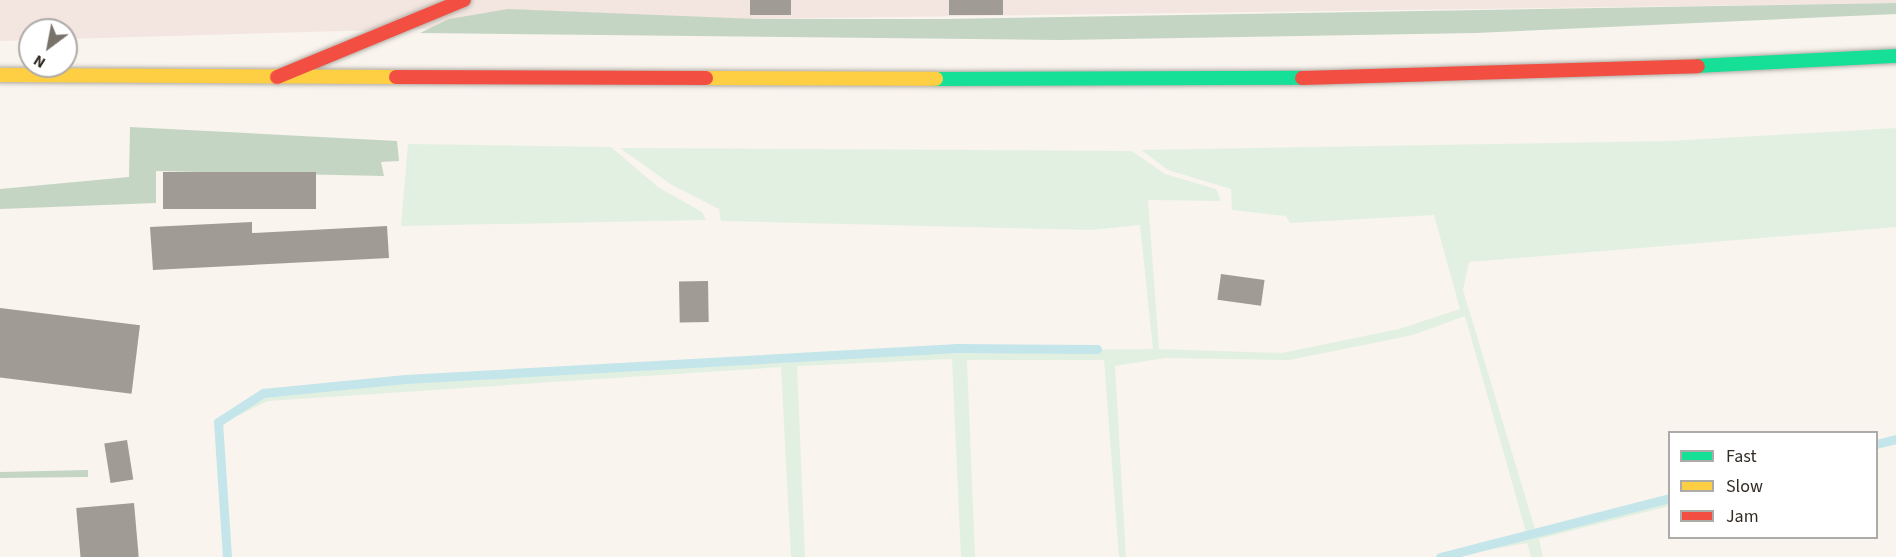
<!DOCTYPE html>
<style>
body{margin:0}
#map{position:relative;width:1896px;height:557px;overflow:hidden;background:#f9f4ee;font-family:"Source Sans 3",sans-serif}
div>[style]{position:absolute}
.commercial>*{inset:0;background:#f3e5df}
.green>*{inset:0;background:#e2f0e1}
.forest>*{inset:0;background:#c4d5c4}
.stream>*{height:9px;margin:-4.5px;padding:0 4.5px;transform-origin:4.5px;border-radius:4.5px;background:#c4e5ea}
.building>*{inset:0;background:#a09b95;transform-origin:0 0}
.roads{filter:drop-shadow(0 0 2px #b3aea7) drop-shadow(0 0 2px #b3aea7)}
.fast>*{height:14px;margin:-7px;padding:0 7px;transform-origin:7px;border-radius:7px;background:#16e098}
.slow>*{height:14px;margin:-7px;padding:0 7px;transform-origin:7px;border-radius:7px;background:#ffcf43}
.jam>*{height:14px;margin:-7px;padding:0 7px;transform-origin:7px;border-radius:7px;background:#f24e42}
span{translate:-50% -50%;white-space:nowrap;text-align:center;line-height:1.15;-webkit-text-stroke:6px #fff;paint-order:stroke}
.legend{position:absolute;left:1668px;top:431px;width:210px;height:108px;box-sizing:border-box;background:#fff;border:2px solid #adaba7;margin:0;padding:8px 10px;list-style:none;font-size:18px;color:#322c24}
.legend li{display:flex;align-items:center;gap:12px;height:30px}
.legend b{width:30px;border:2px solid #adaba7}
.north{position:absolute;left:18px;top:18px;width:60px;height:60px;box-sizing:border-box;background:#fff;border:2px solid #adaba7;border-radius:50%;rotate:212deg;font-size:16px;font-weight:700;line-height:24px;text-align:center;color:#322c24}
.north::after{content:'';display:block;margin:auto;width:21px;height:27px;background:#78726b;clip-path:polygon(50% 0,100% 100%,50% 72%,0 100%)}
</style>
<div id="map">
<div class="commercial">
<div style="clip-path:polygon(0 0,1896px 0,1896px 3px,757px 19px,66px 39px,66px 30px,30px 30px,30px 40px,0 41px)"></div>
</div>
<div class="green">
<div style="clip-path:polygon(1896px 128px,1896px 227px,1469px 262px,1463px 290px,1535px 529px,1526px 532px,1465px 316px,1413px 335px,1289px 360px,1165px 358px,1115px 366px,1126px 557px,1119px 557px,1104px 360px,967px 360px,975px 557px,961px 557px,952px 359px,797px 366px,805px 557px,791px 557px,781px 367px,268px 401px,221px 424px,265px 395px,405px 382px,956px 351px,1153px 349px,1140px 225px,1091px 230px,721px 221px,719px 209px,672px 185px,620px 148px,1132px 151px,1165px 174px,1216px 189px,1221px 201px,1148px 200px,1159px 349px,1282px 353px,1399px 329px,1460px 309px,1434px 215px,1290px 223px,1286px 216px,1232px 210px,1231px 189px,1168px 170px,1141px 150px,1669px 141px)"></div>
<div style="clip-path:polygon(408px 144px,611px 147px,658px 187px,702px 212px,706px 220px,401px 226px)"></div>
<div style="clip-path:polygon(1669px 500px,1669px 506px,1539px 539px,1543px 557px,1531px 557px,1527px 543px,1449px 557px)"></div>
</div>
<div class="forest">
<div style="clip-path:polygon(1896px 3px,1896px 14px,1476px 33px,1061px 40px,420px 33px,449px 19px,508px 9px,757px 19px,943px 19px)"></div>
<div style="clip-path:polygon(130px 127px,397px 141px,399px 161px,381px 162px,384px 176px,156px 171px,156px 203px,0 209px,0 189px,129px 177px)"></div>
<div style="clip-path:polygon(88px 470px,88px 477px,0 478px,0 472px)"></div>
</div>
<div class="stream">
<div style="left:1876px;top:444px;width:21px;rotate:-14deg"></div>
<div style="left:227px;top:557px;width:135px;rotate:-93.8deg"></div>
<div style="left:218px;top:422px;width:54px;rotate:-32.8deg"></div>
<div style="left:263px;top:393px;width:143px;rotate:-5.6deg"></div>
<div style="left:405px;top:379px;width:553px;rotate:-3.21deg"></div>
<div style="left:957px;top:348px;width:140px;rotate:0.4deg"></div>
<div style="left:1440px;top:557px;width:237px;rotate:-14.4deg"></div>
</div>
<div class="building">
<div style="left:750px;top:0;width:41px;height:15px"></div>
<div style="left:949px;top:0;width:54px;height:15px"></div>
<div style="left:163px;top:172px;width:153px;height:37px"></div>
<div style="clip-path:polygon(252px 222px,252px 233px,387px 226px,389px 258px,153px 270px,150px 227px)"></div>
<div style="left:1221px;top:274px;width:44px;height:26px;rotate:8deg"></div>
<div style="left:708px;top:281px;width:41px;height:29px;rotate:89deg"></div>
<div style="left:0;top:308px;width:141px;height:69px;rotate:7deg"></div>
<div style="left:127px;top:440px;width:40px;height:23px;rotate:81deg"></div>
<div style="left:134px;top:503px;width:54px;height:58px;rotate:85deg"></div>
</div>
<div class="roads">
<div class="fast">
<div style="left:1698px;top:66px;width:198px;rotate:-2.9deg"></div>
<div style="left:936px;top:79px;width:366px;rotate:-0.2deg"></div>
</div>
<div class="slow">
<div style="left:0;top:75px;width:396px;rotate:0.3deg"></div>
<div style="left:706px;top:78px;width:230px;rotate:0.2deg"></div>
</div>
<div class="jam">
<div style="left:277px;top:77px;width:202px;rotate:-22.4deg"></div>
<div style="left:396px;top:77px;width:310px;rotate:0.2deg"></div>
<div style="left:1302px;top:78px;width:396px;rotate:-1.7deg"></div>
</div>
</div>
<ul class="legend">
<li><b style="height:8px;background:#16e098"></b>Fast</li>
<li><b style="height:8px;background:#ffcf43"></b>Slow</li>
<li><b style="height:8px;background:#f24e42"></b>Jam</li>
</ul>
<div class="north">N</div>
</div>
